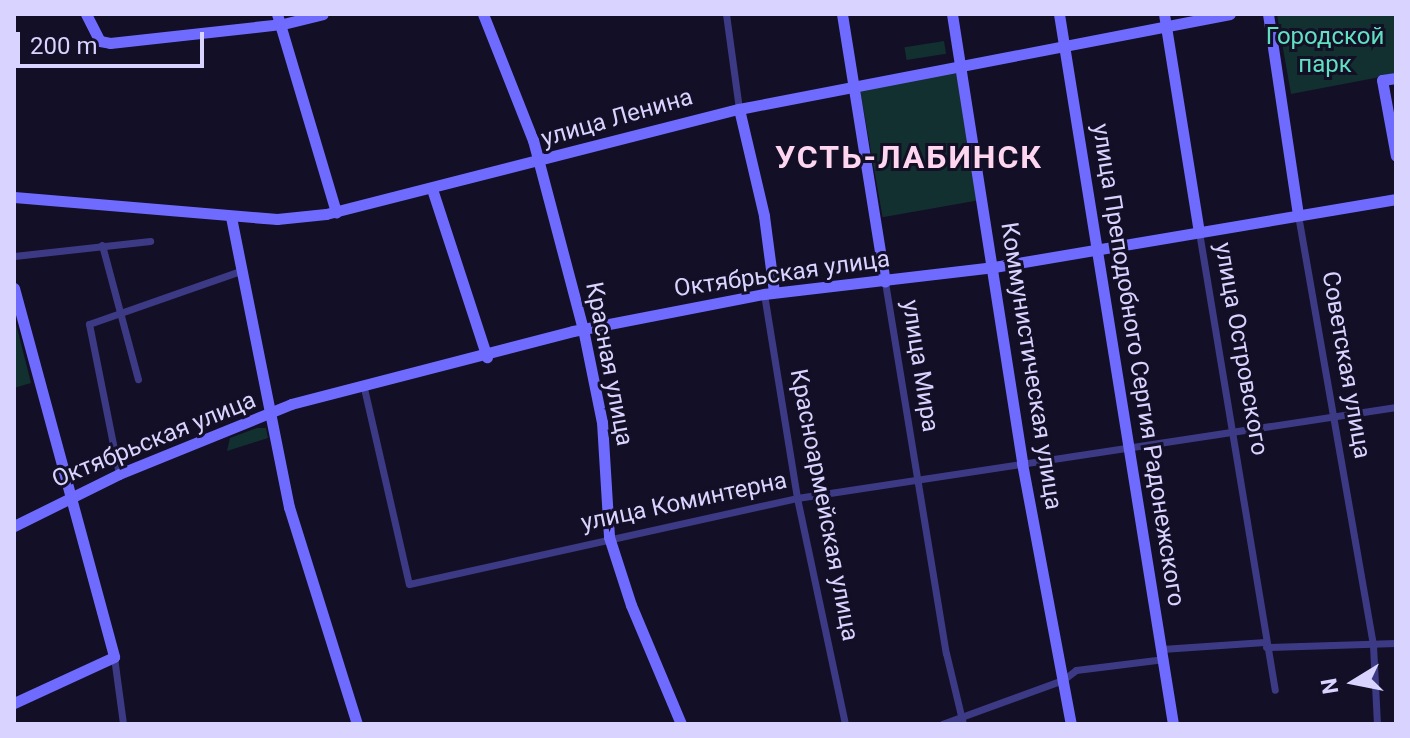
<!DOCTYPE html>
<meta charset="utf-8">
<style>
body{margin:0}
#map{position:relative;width:1410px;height:738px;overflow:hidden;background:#130f26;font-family:Roboto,sans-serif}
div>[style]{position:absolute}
.green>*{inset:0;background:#12302f;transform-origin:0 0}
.street>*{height:7px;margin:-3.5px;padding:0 3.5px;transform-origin:3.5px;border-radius:3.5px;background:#3d3a85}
.secondary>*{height:11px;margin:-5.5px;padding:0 5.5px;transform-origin:5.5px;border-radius:5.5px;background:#6f6bff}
span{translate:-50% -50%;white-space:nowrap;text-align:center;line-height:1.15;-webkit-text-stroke:6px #130f26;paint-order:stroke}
.park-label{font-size:24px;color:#5fe0c0}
.street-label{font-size:24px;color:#d9d4ff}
.district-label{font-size:32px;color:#ffd6f0;font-weight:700;letter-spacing:2px}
.frame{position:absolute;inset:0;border:16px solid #d9d4ff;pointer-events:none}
.north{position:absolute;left:1314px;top:642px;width:80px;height:80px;-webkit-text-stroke:6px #130f26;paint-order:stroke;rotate:260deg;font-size:22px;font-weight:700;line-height:32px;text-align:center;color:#d9d4ff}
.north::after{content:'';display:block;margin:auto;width:28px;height:36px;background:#d9d4ff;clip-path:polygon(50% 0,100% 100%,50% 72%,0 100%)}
.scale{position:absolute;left:16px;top:32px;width:188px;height:36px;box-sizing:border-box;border:4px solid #d9d4ff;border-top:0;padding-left:10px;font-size:24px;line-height:28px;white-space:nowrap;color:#d9d4ff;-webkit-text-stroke:6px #130f26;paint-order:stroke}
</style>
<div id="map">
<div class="green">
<div style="clip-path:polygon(1277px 14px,1396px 14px,1396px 74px,1291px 94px)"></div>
<div style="left:944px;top:41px;width:13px;height:40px;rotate:81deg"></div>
<div style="left:957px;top:69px;width:133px;height:99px;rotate:80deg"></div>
<div style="clip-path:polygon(14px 316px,31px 383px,14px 388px)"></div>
<div style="clip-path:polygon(257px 428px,266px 428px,268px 438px,227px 451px,230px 438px)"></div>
</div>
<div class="street">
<div style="left:726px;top:14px;width:96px;rotate:82.2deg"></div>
<div style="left:1298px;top:215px;width:436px;rotate:80.1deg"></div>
<div style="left:1373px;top:645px;width:79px;rotate:87.1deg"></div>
<div style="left:1199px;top:232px;width:464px;rotate:80.6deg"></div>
<div style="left:102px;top:245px;width:139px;rotate:75deg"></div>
<div style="left:14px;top:256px;width:137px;rotate:-6.3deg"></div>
<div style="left:885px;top:282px;width:376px;rotate:80.7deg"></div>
<div style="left:946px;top:653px;width:73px;rotate:76.5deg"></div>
<div style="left:764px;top:294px;width:207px;rotate:80.8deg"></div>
<div style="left:797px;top:498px;width:231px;rotate:78deg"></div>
<div style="left:364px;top:388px;width:201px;rotate:77.1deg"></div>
<div style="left:409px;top:584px;width:397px;rotate:-12.5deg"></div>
<div style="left:797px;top:498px;width:606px;rotate:-8.64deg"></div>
<div style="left:119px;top:474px;width:153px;rotate:-101.3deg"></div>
<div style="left:89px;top:324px;width:160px;rotate:-19.3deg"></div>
<div style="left:1266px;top:647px;width:130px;rotate:-1.8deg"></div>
<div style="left:1162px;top:649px;width:103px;rotate:-3.9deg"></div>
<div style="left:114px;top:657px;width:68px;rotate:82.3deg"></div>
<div style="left:942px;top:724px;width:129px;rotate:-20deg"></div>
<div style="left:1063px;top:680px;width:16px;rotate:-38deg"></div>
<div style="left:1076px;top:670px;width:89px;rotate:-7.1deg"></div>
</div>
<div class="secondary">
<div style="left:86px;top:14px;width:30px;rotate:63deg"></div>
<div style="left:100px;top:41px;width:10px;rotate:11deg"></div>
<div style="left:110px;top:43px;width:174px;rotate:-6.3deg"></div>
<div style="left:283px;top:24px;width:41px;rotate:-14deg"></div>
<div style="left:277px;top:14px;width:207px;rotate:73.4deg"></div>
<div style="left:483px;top:14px;width:136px;rotate:68.4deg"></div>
<div style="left:533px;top:140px;width:196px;rotate:75.2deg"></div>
<div style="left:583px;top:329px;width:95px;rotate:78.5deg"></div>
<div style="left:602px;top:422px;width:115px;rotate:86.5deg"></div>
<div style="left:609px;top:537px;width:71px;rotate:72.1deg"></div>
<div style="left:631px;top:605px;width:129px;rotate:67.2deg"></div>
<div style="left:842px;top:14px;width:271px;rotate:80.9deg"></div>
<div style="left:952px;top:14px;width:454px;rotate:81.1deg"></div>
<div style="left:1022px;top:463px;width:266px;rotate:79.4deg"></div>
<div style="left:1059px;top:14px;width:719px;rotate:80.88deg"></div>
<div style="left:1164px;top:14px;width:221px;rotate:80.9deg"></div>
<div style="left:1268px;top:14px;width:203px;rotate:81.5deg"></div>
<div style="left:1396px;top:78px;width:14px;rotate:172deg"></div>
<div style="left:1382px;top:80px;width:77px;rotate:79.6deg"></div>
<div style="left:739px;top:109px;width:110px;rotate:76.8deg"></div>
<div style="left:764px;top:216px;width:77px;rotate:82.5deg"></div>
<div style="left:432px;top:189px;width:177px;rotate:71.9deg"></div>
<div style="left:14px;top:197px;width:264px;rotate:4.8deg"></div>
<div style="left:277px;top:219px;width:49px;rotate:-5.8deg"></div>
<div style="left:326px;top:214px;width:426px;rotate:-14.3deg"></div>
<div style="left:739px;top:109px;width:500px;rotate:-10.95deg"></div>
<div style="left:231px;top:217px;width:296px;rotate:78.7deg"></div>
<div style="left:289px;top:507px;width:227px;rotate:72.6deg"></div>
<div style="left:14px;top:288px;width:382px;rotate:74.8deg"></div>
<div style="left:114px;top:657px;width:110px;rotate:155.3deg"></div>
<div style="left:14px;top:526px;width:117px;rotate:-26.3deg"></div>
<div style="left:119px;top:474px;width:186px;rotate:-22.1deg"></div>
<div style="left:291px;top:404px;width:291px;rotate:-14.5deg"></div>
<div style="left:573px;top:331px;width:195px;rotate:-11deg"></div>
<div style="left:764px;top:294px;width:232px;rotate:-6.7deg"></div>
<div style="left:994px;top:267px;width:408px;rotate:-9.6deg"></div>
</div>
<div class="park-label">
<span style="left:1325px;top:51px">Городской<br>парк</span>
</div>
<div class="street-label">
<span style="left:617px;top:118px;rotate:-16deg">улица Ленина</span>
<span style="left:782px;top:274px;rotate:-8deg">Октябрьская улица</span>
<span style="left:1241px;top:349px;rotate:80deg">улица Островского</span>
<span style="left:609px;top:364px;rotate:79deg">Красная улица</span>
<span style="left:1138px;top:365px;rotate:81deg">улица Преподобного Сергия Радонежского</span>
<span style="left:1346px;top:365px;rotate:80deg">Советская улица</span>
<span style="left:920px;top:366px;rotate:81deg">улица Мира</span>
<span style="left:1031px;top:366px;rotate:81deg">Коммунистическая улица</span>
<span style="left:154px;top:440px;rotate:-22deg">Октябрьская улица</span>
<span style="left:684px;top:502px;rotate:-12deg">улица Коминтерна</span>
<span style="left:824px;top:505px;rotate:79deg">Красноармейская улица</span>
</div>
<div class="district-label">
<span style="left:909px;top:157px">УСТЬ-ЛАБИНСК</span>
</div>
<div class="frame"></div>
<div class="north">N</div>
<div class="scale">200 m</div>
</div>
